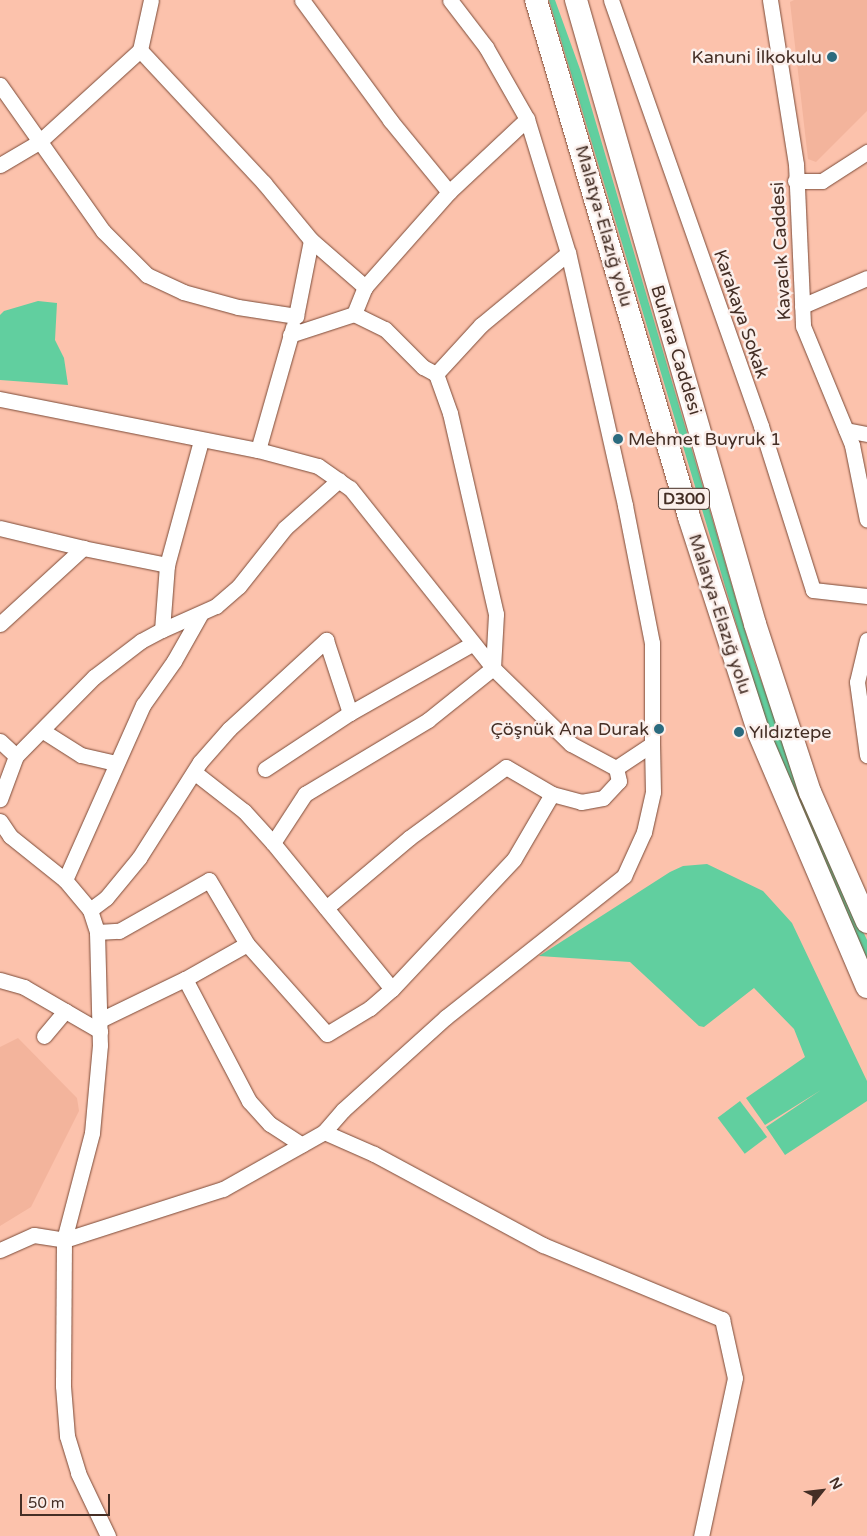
<!DOCTYPE html>
<meta charset="utf-8">
<style>
body{margin:0}
#map{position:relative;width:867px;height:1536px;overflow:hidden;background:#fcc2ac;font-family:"Varela Round",sans-serif}
div>[style]{position:absolute}
.built>*{inset:0;background:#f3b49c}
.green>*{inset:0;background:#61cf9f;transform-origin:0 0}
.roads{filter:drop-shadow(0 0 1px #7b4a37) drop-shadow(0 0 1px #7b4a37)}
.minor>*{height:15px;margin:-7.5px;padding:0 7.5px;transform-origin:7.5px;border-radius:7.5px;background:#fff}
.highway>*{height:22px;margin:-11px;padding:0 11px;transform-origin:11px;border-radius:11px;background:#fff}
.dots>*{width:14px;height:14px;translate:-50% -50%;box-sizing:border-box;border:2px solid #fbefeb;border-radius:50%}
span{translate:-50% -50%;white-space:nowrap;text-align:center;line-height:1.15;-webkit-text-stroke:5px #fbefeb;paint-order:stroke}
.shield-label span{padding:1px 4px;background:#fbefeb;border:1px solid;border-radius:4px;-webkit-text-stroke-width:0}
.shield-label{font-size:16px;color:#442e25;font-weight:700}
.poi-label{font-size:18px;color:#442e25}
.right{translate:-100% -50%;text-align:right}
.left{translate:0 -50%;text-align:left}
.street-label{font-size:18px;color:#442e25}
.north{position:absolute;left:797px;top:1466px;width:50px;height:50px;-webkit-text-stroke:4px #fbefeb;paint-order:stroke;rotate:61deg;font-size:14px;font-weight:700;line-height:20px;text-align:center;color:#442e25}
.north::after{content:'';display:block;margin:auto;width:18px;height:22px;background:#442e25;clip-path:polygon(50% 0,100% 100%,50% 72%,0 100%)}
.scale{position:absolute;left:20px;top:1494px;width:90px;height:22px;box-sizing:border-box;border:2px solid #442e25;border-top:0;padding-left:6px;font-size:15px;line-height:18px;white-space:nowrap;color:#442e25;-webkit-text-stroke:4px #fbefeb;paint-order:stroke}
</style>
<div id="map">
<div class="built">
<div style="clip-path:polygon(794px 0,867px 0,867px 111px,816px 162px,808px 159px,790px 2px)"></div>
<div style="clip-path:polygon(18px 1038px,77px 1098px,79px 1111px,31px 1207px,0 1226px,0 1047px)"></div>
</div>
<div class="green">
<div style="clip-path:polygon(549px 0,555px 0,581px 72px,754px 661px,814px 826px,867px 940px,867px 963px,773px 746px)"></div>
<div style="clip-path:polygon(38px 301px,57px 303px,55px 340px,64px 358px,68px 385px,0 380px,0 315px,4px 311px)"></div>
<div style="clip-path:polygon(707px 864px,763px 891px,792px 923px,867px 1081px,867px 1101px,785px 1155px,766px 1127px,821px 1090px,765px 1125px,746px 1098px,805px 1057px,794px 1029px,754px 988px,704px 1027px,699px 1026px,630px 962px,539px 956px,670px 872px,683px 866px)"></div>
<div style="left:740px;top:1101px;width:45px;height:28px;rotate:53deg"></div>
</div>
<div class="roads">
<div class="minor">
<div style="left:302px;top:0;width:149px;rotate:53.7deg"></div>
<div style="left:390px;top:120px;width:93px;rotate:50.7deg"></div>
<div style="left:611px;top:0;width:452px;rotate:70.6deg"></div>
<div style="left:761px;top:426px;width:172px;rotate:72.4deg"></div>
<div style="left:813px;top:590px;width:54px;rotate:6.3deg"></div>
<div style="left:770px;top:0;width:166px;rotate:81deg"></div>
<div style="left:796px;top:164px;width:162px;rotate:87.5deg"></div>
<div style="left:803px;top:326px;width:129px;rotate:67.6deg"></div>
<div style="left:852px;top:445px;width:76px;rotate:78.7deg"></div>
<div style="left:140px;top:50px;width:182px;rotate:47deg"></div>
<div style="left:264px;top:183px;width:74px;rotate:50.5deg"></div>
<div style="left:0;top:85px;width:179px;rotate:54.8deg"></div>
<div style="left:103px;top:231px;width:62px;rotate:45deg"></div>
<div style="left:147px;top:275px;width:40px;rotate:25deg"></div>
<div style="left:183px;top:292px;width:57px;rotate:15.3deg"></div>
<div style="left:238px;top:307px;width:59px;rotate:8.8deg"></div>
<div style="left:296px;top:316px;width:77px;rotate:-78.8deg"></div>
<div style="left:311px;top:240px;width:72px;rotate:41deg"></div>
<div style="left:365px;top:287px;width:127px;rotate:-48.5deg"></div>
<div style="left:449px;top:192px;width:107px;rotate:-43.1deg"></div>
<div style="left:0;top:165px;width:45px;rotate:-30.5deg"></div>
<div style="left:39px;top:142px;width:137px;rotate:-42.3deg"></div>
<div style="left:140px;top:50px;width:51px;rotate:-77.6deg"></div>
<div style="left:795px;top:181px;width:27px"></div>
<div style="left:822px;top:181px;width:54px;rotate:-32.8deg"></div>
<div style="left:802px;top:306px;width:71px;rotate:-23.3deg"></div>
<div style="left:354px;top:314px;width:29px;rotate:-68deg"></div>
<div style="left:290px;top:335px;width:67px;rotate:-18.2deg"></div>
<div style="left:354px;top:314px;width:34px;rotate:26deg"></div>
<div style="left:385px;top:329px;width:54px;rotate:45deg"></div>
<div style="left:423px;top:367px;width:15px;rotate:28deg"></div>
<div style="left:0;top:399px;width:263px;rotate:11.2deg"></div>
<div style="left:258px;top:450px;width:62px;rotate:14.9deg"></div>
<div style="left:318px;top:466px;width:39px;rotate:35deg"></div>
<div style="left:350px;top:488px;width:230px;rotate:51.5deg"></div>
<div style="left:493px;top:668px;width:109px;rotate:44.3deg"></div>
<div style="left:571px;top:744px;width:51px;rotate:28.1deg"></div>
<div style="left:616px;top:768px;width:43px;rotate:-33.7deg"></div>
<div style="left:652px;top:744px;width:101px;rotate:-90deg"></div>
<div style="left:652px;top:643px;width:141px;rotate:-101.1deg"></div>
<div style="left:625px;top:505px;width:258px;rotate:-102.7deg"></div>
<div style="left:568px;top:253px;width:140px;rotate:-107deg"></div>
<div style="left:527px;top:119px;width:83px;rotate:-119.7deg"></div>
<div style="left:486px;top:47px;width:59px;rotate:-127.5deg"></div>
<div style="left:846px;top:430px;width:21px;rotate:11deg"></div>
<div style="left:258px;top:450px;width:128px;rotate:-74.1deg"></div>
<div style="left:0;top:528px;width:85px;rotate:13.5deg"></div>
<div style="left:167px;top:565px;width:65px;rotate:94.4deg"></div>
<div style="left:162px;top:630px;width:59px;rotate:-24deg"></div>
<div style="left:216px;top:606px;width:30px;rotate:-41deg"></div>
<div style="left:239px;top:586px;width:74px;rotate:-51.6deg"></div>
<div style="left:285px;top:528px;width:72px;rotate:-41.6deg"></div>
<div style="left:0;top:624px;width:113px;rotate:-42.5deg"></div>
<div style="left:83px;top:548px;width:86px;rotate:11.4deg"></div>
<div style="left:167px;top:565px;width:129px;rotate:-74.7deg"></div>
<div style="left:867px;top:640px;width:43px;rotate:103.4deg"></div>
<div style="left:857px;top:682px;width:74px;rotate:82.2deg"></div>
<div style="left:43px;top:731px;width:45px;rotate:32.3deg"></div>
<div style="left:81px;top:755px;width:36px;rotate:13deg"></div>
<div style="left:0;top:741px;width:22px;rotate:43deg"></div>
<div style="left:16px;top:756px;width:46px;rotate:110.4deg"></div>
<div style="left:652px;top:744px;width:48px;rotate:88.8deg"></div>
<div style="left:653px;top:792px;width:41px;rotate:102.7deg"></div>
<div style="left:644px;top:832px;width:48px;rotate:114.4deg"></div>
<div style="left:624px;top:876px;width:227px;rotate:141.6deg"></div>
<div style="left:446px;top:1017px;width:139px;rotate:137.9deg"></div>
<div style="left:343px;top:1110px;width:29px;rotate:131deg"></div>
<div style="left:324px;top:1132px;width:55px;rotate:23.7deg"></div>
<div style="left:374px;top:1154px;width:192px;rotate:28.3deg"></div>
<div style="left:543px;top:1245px;width:194px;rotate:22.5deg"></div>
<div style="left:722px;top:1319px;width:60px;rotate:77.6deg"></div>
<div style="left:735px;top:1378px;width:162px;rotate:102.1deg"></div>
<div style="left:16px;top:756px;width:111px;rotate:-45.4deg"></div>
<div style="left:94px;top:677px;width:59px;rotate:-37.5deg"></div>
<div style="left:141px;top:641px;width:24px;rotate:-28deg"></div>
<div style="left:265px;top:769px;width:102px;rotate:-33.4deg"></div>
<div style="left:194px;top:772px;width:63px;rotate:38deg"></div>
<div style="left:244px;top:811px;width:43px;rotate:47.8deg"></div>
<div style="left:273px;top:843px;width:59px;rotate:-56.9deg"></div>
<div style="left:305px;top:794px;width:144px;rotate:-31deg"></div>
<div style="left:428px;top:720px;width:83px;rotate:-38.7deg"></div>
<div style="left:493px;top:668px;width:54px;rotate:-86.8deg"></div>
<div style="left:496px;top:614px;width:206px;rotate:-102.9deg"></div>
<div style="left:450px;top:413px;width:41px;rotate:-109.7deg"></div>
<div style="left:436px;top:374px;width:67px;rotate:-47.4deg"></div>
<div style="left:481px;top:325px;width:113px;rotate:-39.6deg"></div>
<div style="left:0;top:821px;width:18px;rotate:56deg"></div>
<div style="left:10px;top:836px;width:70px;rotate:38.7deg"></div>
<div style="left:65px;top:880px;width:39px;rotate:50deg"></div>
<div style="left:90px;top:910px;width:23px;rotate:72deg"></div>
<div style="left:97px;top:932px;width:113px;rotate:88.5deg"></div>
<div style="left:100px;top:1045px;width:88px;rotate:95.2deg"></div>
<div style="left:92px;top:1133px;width:111px;rotate:104.7deg"></div>
<div style="left:64px;top:1240px;width:146px;rotate:90.4deg"></div>
<div style="left:63px;top:1386px;width:50px;rotate:85.4deg"></div>
<div style="left:67px;top:1436px;width:39px;rotate:73deg"></div>
<div style="left:78px;top:1473px;width:70px;rotate:64.5deg"></div>
<div style="left:65px;top:880px;width:192px;rotate:-66deg"></div>
<div style="left:143px;top:705px;width:54px;rotate:-54.8deg"></div>
<div style="left:174px;top:661px;width:53px;rotate:-60.5deg"></div>
<div style="left:326px;top:908px;width:109px;rotate:-40.1deg"></div>
<div style="left:409px;top:838px;width:120px;rotate:-36.2deg"></div>
<div style="left:506px;top:767px;width:53px;rotate:30.4deg"></div>
<div style="left:90px;top:910px;width:20px;rotate:-37deg"></div>
<div style="left:106px;top:898px;width:52px;rotate:-50.5deg"></div>
<div style="left:139px;top:858px;width:114px;rotate:-57.6deg"></div>
<div style="left:200px;top:762px;width:44px;rotate:-48.7deg"></div>
<div style="left:229px;top:729px;width:132px;rotate:-42.5deg"></div>
<div style="left:326px;top:640px;width:77px;rotate:71.8deg"></div>
<div style="left:350px;top:713px;width:140px;rotate:-29.5deg"></div>
<div style="left:97px;top:932px;width:22px;rotate:-3deg"></div>
<div style="left:119px;top:931px;width:103px;rotate:-29.5deg"></div>
<div style="left:209px;top:880px;width:74px;rotate:59.3deg"></div>
<div style="left:247px;top:944px;width:120px;rotate:48.4deg"></div>
<div style="left:327px;top:1034px;width:50px;rotate:-31.2deg"></div>
<div style="left:370px;top:1008px;width:29px;rotate:-41deg"></div>
<div style="left:392px;top:989px;width:188px;rotate:-129.2deg"></div>
<div style="left:185px;top:979px;width:138px;rotate:62.3deg"></div>
<div style="left:249px;top:1101px;width:31px;rotate:48deg"></div>
<div style="left:270px;top:1124px;width:38px;rotate:33deg"></div>
<div style="left:0;top:980px;width:25px;rotate:16deg"></div>
<div style="left:24px;top:987px;width:88px;rotate:30.1deg"></div>
<div style="left:392px;top:989px;width:178px;rotate:-46.8deg"></div>
<div style="left:514px;top:859px;width:75px;rotate:-59.7deg"></div>
<div style="left:552px;top:794px;width:30px;rotate:15deg"></div>
<div style="left:581px;top:802px;width:22px;rotate:-10deg"></div>
<div style="left:603px;top:798px;width:23px;rotate:-47deg"></div>
<div style="left:619px;top:781px;width:13px;rotate:-103deg"></div>
<div style="left:100px;top:1020px;width:94px;rotate:-25.8deg"></div>
<div style="left:185px;top:979px;width:71px;rotate:-29.4deg"></div>
<div style="left:44px;top:1036px;width:33px;rotate:-50deg"></div>
<div style="left:0;top:1250px;width:37px;rotate:-24deg"></div>
<div style="left:34px;top:1235px;width:30px;rotate:9deg"></div>
<div style="left:64px;top:1240px;width:167px;rotate:-17.8deg"></div>
<div style="left:223px;top:1189px;width:116px;rotate:-29.4deg"></div>
</div>
<div class="highway">
<div style="left:536px;top:0;width:539px;rotate:73.51deg"></div>
<div style="left:689px;top:517px;width:228px;rotate:72.1deg"></div>
<div style="left:759px;top:734px;width:275px;rotate:66.9deg"></div>
<div style="left:576px;top:0;width:649px;rotate:73.99deg"></div>
<div style="left:755px;top:624px;width:177px;rotate:71.9deg"></div>
<div style="left:810px;top:792px;width:142px;rotate:66.3deg"></div>
</div>
</div>
<div class="dots">
<div style="left:832px;top:57px;background:#2b6b7f"></div>
<div style="left:618px;top:439px;background:#2b6b7f"></div>
<div style="left:659px;top:729px;background:#2b6b7f"></div>
<div style="left:739px;top:732px;background:#2b6b7f"></div>
</div>
<div class="shield-label">
<span style="left:684px;top:499px">D300</span>
</div>
<div class="poi-label">
<span class="right" style="left:822px;top:57px">Kanuni İlkokulu</span>
<span class="left" style="left:628px;top:439px">Mehmet Buyruk 1</span>
<span class="right" style="left:649px;top:729px">Çöşnük Ana Durak</span>
<span class="left" style="left:749px;top:732px">Yıldıztepe</span>
</div>
<div class="street-label">
<span style="left:604px;top:226px;rotate:74deg">Malatya-Elazığ yolu</span>
<span style="left:781px;top:251px;rotate:-93deg">Kavacık Caddesi</span>
<span style="left:741px;top:314px;rotate:71deg">Karakaya Sokak</span>
<span style="left:676px;top:350px;rotate:73deg">Buhara Caddesi</span>
<span style="left:720px;top:614px;rotate:72deg">Malatya-Elazığ yolu</span>
</div>
<div class="north">N</div>
<div class="scale">50 m</div>
</div>
